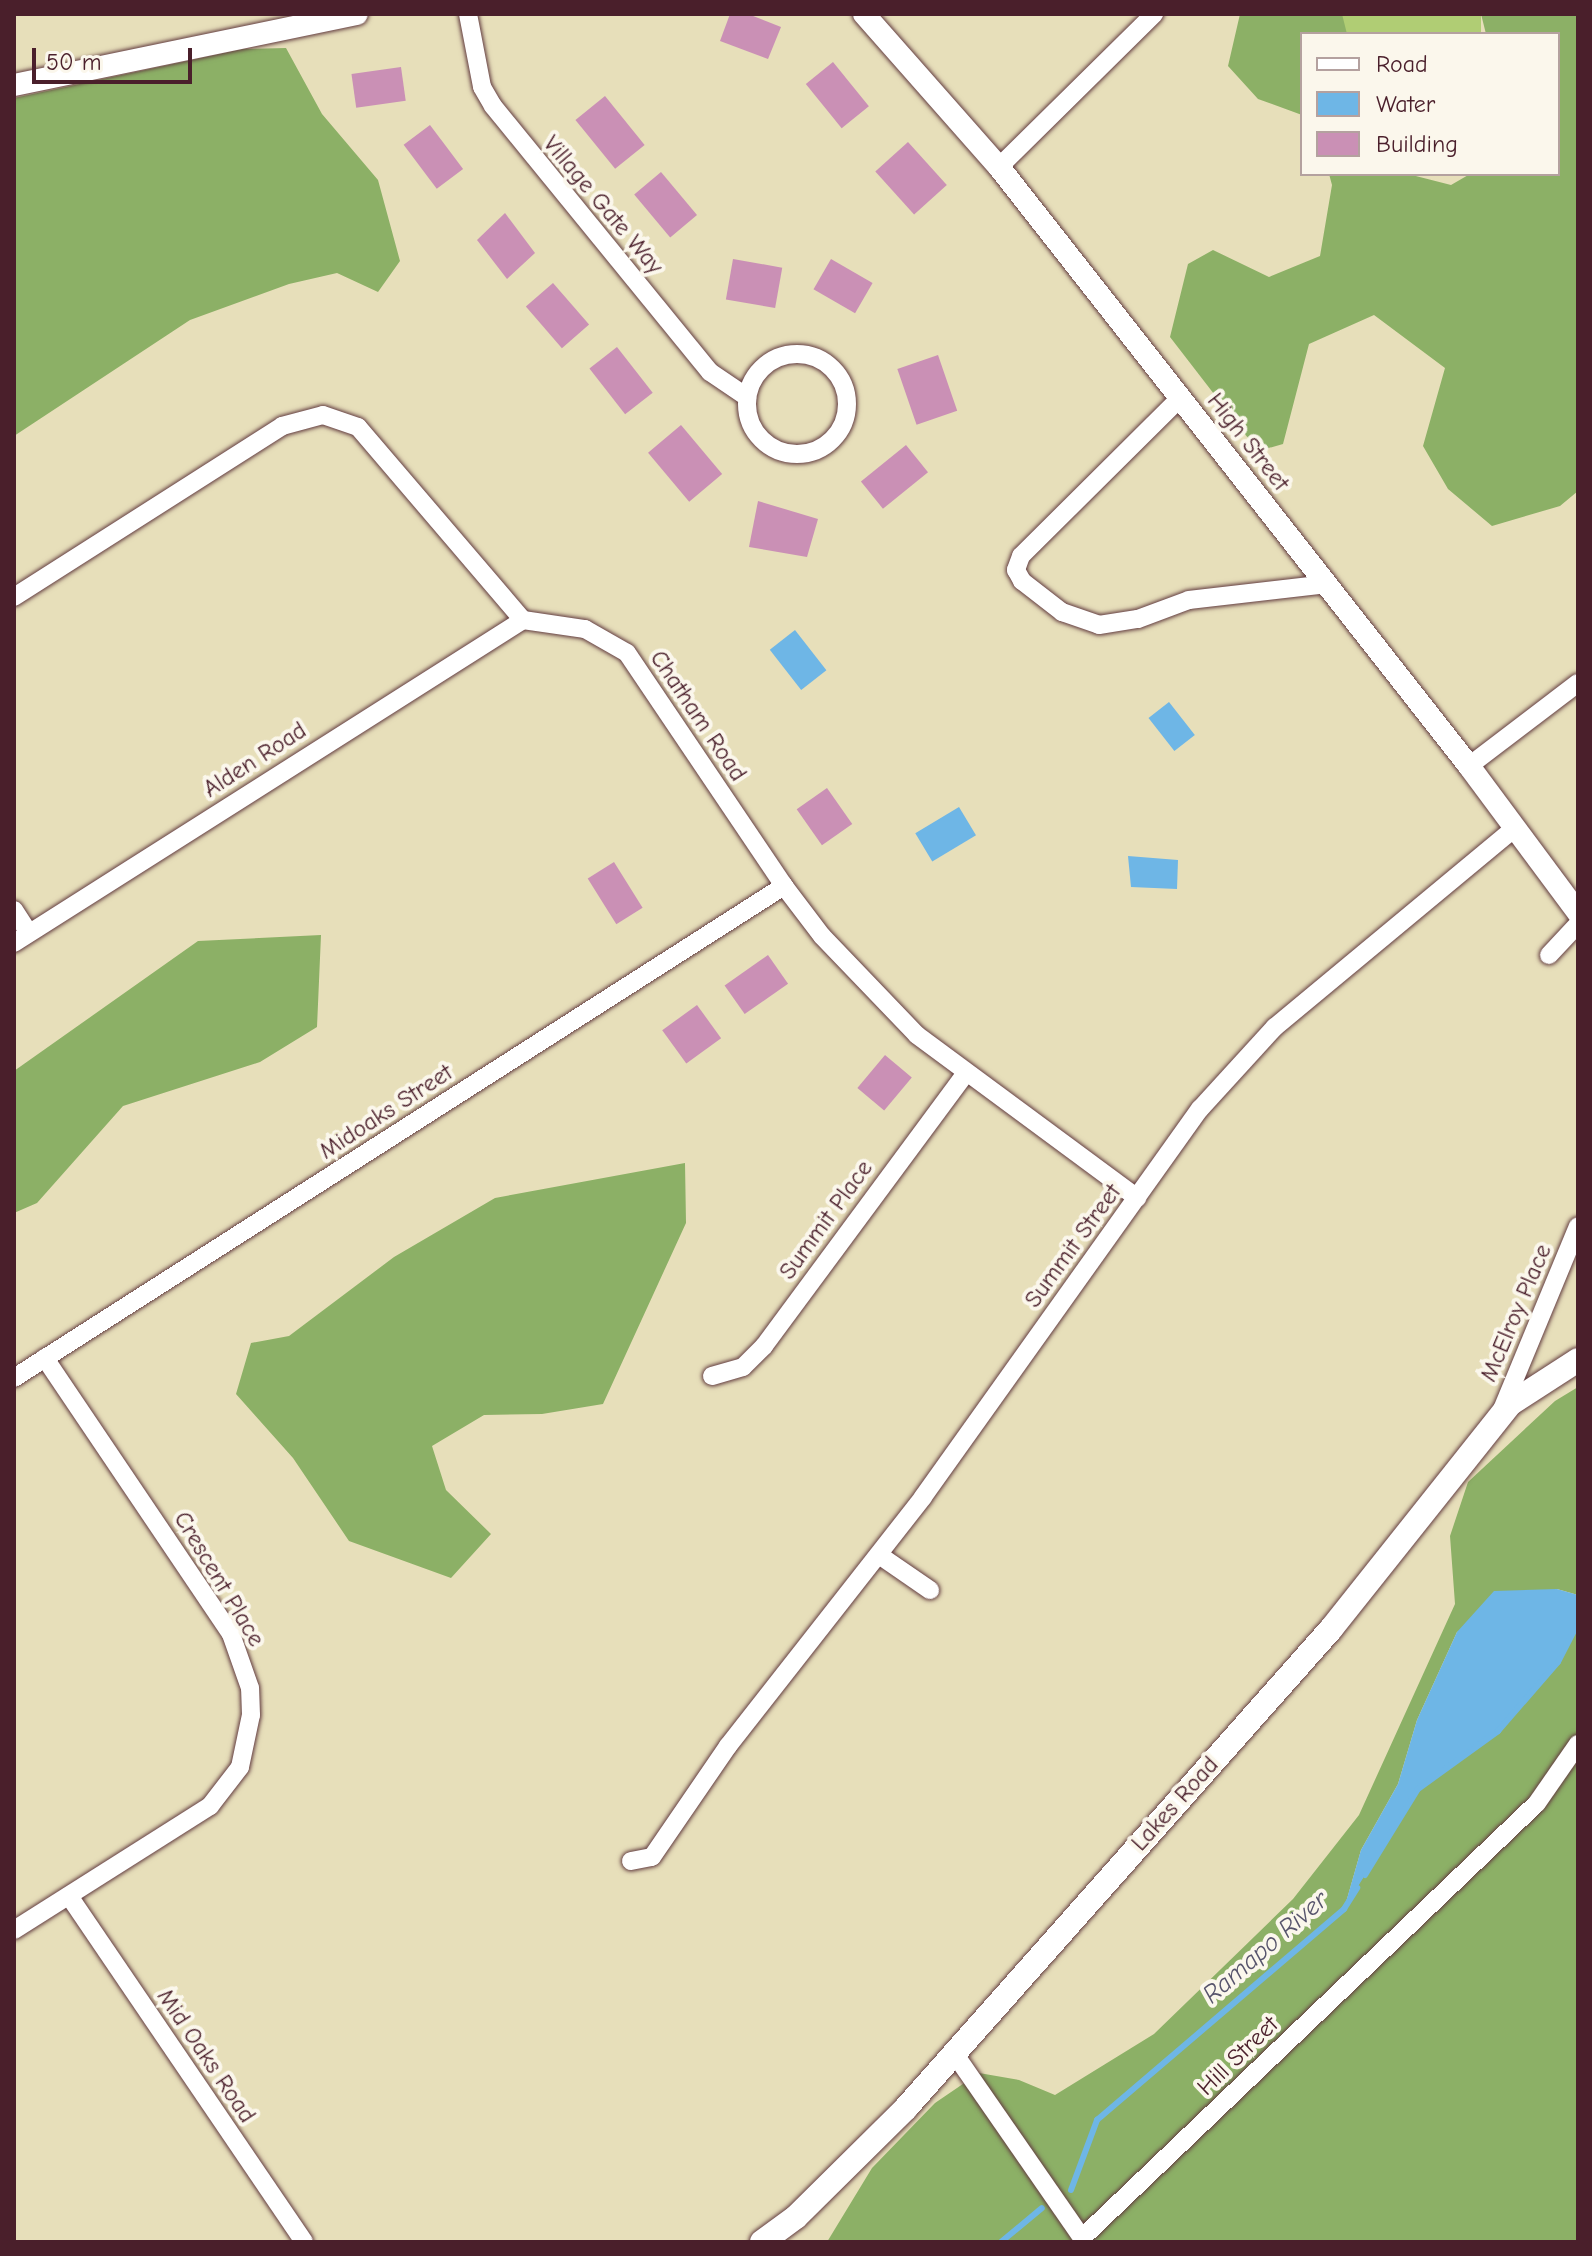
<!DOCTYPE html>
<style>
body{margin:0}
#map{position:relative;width:1592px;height:2256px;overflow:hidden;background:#e7dfba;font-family:"Comic Neue",sans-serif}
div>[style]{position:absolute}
.green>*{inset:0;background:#b0cd74;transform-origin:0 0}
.forest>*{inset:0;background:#8cb066}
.water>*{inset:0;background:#6eb6e6;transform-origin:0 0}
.stream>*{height:6px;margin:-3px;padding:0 3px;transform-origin:3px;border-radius:3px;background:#6eb6e6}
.building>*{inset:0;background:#ca90b5;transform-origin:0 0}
.roads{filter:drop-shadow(0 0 2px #623c40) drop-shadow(0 0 2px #623c40)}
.minor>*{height:18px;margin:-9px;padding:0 9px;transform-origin:9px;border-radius:9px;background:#fff}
.minor>.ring{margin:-9px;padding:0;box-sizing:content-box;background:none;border:18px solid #fff;border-radius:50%}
.tertiary>*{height:22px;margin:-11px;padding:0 11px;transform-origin:11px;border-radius:11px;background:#fff}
.secondary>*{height:24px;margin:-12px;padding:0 12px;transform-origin:12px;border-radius:12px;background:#fff}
span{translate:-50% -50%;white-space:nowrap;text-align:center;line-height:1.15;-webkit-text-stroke:8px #fbf7ec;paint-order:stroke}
.street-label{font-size:24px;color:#4a1f2b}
.water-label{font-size:26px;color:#57546c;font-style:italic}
.frame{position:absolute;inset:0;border:16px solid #4a1f2b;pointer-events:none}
.legend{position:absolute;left:1300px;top:32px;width:260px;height:144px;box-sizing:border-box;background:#fbf7ec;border:2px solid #b4a19f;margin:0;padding:10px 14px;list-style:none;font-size:24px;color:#4a1f2b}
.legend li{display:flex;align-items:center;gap:16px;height:40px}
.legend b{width:40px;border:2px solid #b4a19f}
.scale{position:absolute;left:32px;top:48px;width:160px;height:36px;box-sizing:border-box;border:4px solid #4a1f2b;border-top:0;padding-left:10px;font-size:24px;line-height:28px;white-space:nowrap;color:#4a1f2b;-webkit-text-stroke:6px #fbf7ec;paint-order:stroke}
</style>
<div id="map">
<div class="green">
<div style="left:1342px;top:14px;width:139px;height:21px"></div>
</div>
<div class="forest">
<div style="clip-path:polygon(1240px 14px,1342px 14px,1347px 34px,1302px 34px,1302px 115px,1258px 99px,1228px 66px)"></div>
<div style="clip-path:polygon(1481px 14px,1578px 14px,1578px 491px,1560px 506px,1492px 526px,1448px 489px,1423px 446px,1445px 368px,1374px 315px,1309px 344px,1283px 444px,1258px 451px,1170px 337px,1188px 264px,1213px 250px,1269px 277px,1320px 256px,1332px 185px,1329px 174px,1408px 174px,1451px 185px,1470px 174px,1558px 174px,1558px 34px,1486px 34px)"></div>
<div style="clip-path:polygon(286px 48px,322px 114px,378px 180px,400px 261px,378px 292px,337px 273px,289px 284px,190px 320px,14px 436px,14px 98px,243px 49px)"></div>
<div style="clip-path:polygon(321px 935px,317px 1027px,260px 1062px,123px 1106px,37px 1203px,14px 1213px,14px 1071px,198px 941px)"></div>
<div style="clip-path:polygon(685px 1163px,686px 1223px,603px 1404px,542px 1414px,484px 1415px,432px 1446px,446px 1490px,491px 1534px,451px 1578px,349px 1541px,293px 1458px,236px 1394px,251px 1343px,289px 1336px,394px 1257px,495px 1198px)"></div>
<div style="clip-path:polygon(1578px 1387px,1578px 1595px,1557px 1589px,1457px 1632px,1417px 1720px,1398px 1784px,1361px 1850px,1345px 1906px,1418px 1789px,1498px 1731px,1558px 1662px,1578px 1623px,1578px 2242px,827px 2242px,872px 2168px,935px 2103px,979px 2073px,1019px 2080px,1055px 2095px,1154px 2034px,1293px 1899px,1359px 1815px,1455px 1604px,1450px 1536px,1468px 1482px,1555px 1401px)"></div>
</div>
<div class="water">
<div style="left:795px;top:630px;width:51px;height:32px;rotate:52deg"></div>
<div style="left:1169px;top:702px;width:42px;height:26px;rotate:52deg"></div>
<div style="left:959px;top:807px;width:33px;height:51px;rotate:59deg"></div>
<div style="clip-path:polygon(1128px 856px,1178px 860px,1177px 889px,1131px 887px)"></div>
<div style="clip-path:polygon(1557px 1589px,1578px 1595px,1578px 1623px,1558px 1662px,1498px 1731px,1418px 1789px,1344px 1909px,1361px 1850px,1398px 1784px,1417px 1720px,1457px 1632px,1494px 1591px)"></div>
</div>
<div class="stream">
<div style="left:1365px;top:1875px;width:101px;rotate:-58.4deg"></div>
<div style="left:1418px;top:1789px;width:99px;rotate:-35.9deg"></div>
<div style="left:1498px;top:1731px;width:91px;rotate:-49deg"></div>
<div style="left:1558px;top:1662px;width:44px;rotate:-62.9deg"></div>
<div style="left:1071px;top:2190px;width:75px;rotate:-69.6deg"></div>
<div style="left:1097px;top:2120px;width:325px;rotate:-40.5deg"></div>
<div style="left:1344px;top:1909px;width:25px;rotate:-58deg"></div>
<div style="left:1001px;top:2242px;width:53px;rotate:-39.7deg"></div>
</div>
<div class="building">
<div style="clip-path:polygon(730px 14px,748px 14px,781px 27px,768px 59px,720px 41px)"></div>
<div style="left:833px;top:62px;width:57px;height:35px;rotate:51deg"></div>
<div style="left:401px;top:67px;width:34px;height:50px;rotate:82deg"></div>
<div style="left:605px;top:96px;width:63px;height:38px;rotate:51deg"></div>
<div style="left:430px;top:125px;width:55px;height:33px;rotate:53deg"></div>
<div style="left:908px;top:142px;width:58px;height:44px;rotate:48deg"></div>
<div style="left:661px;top:172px;width:56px;height:35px;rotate:50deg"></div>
<div style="clip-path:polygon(505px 213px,535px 253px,507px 279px,477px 240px)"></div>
<div style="left:733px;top:259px;width:50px;height:41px;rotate:10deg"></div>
<div style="left:831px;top:259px;width:48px;height:35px;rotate:30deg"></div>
<div style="left:553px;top:283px;width:55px;height:36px;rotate:49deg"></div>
<div style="left:617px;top:347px;width:58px;height:35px;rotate:52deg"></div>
<div style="left:938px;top:355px;width:59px;height:43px;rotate:71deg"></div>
<div style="left:681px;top:425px;width:64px;height:43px;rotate:50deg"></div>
<div style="left:906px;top:445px;width:35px;height:58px;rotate:51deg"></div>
<div style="clip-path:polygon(758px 501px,818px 519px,807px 557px,749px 547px)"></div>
<div style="left:827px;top:788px;width:44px;height:37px;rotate:55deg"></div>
<div style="left:614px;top:862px;width:54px;height:31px;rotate:58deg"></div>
<div style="left:768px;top:955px;width:35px;height:53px;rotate:55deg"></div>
<div style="left:697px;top:1005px;width:41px;height:43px;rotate:54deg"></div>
<div style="left:885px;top:1055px;width:35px;height:43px;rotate:40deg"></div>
</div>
<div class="roads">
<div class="minor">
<div style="left:468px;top:14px;width:74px;rotate:79.1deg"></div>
<div style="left:482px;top:87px;width:22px;rotate:60deg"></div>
<div style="left:493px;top:106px;width:343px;rotate:50.8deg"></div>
<div style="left:710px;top:372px;width:45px;rotate:34deg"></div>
<div style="left:999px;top:167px;width:218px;rotate:-44.6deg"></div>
<div class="ring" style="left:747px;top:354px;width:82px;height:82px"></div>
<div style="left:1180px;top:398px;width:224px;rotate:135.2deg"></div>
<div style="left:1021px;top:556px;width:15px;rotate:110deg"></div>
<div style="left:1016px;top:570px;width:13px;rotate:61deg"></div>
<div style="left:1022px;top:581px;width:51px;rotate:37.8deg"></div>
<div style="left:1062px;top:612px;width:39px;rotate:19deg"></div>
<div style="left:1099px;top:625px;width:39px;rotate:-9deg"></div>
<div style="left:1138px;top:619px;width:54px;rotate:-20.4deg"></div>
<div style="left:1189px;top:600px;width:139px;rotate:-6.6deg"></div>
<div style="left:14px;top:597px;width:318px;rotate:-32.5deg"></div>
<div style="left:282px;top:426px;width:42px;rotate:-15deg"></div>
<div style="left:323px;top:415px;width:37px;rotate:19deg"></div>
<div style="left:358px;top:427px;width:254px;rotate:49.5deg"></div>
<div style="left:523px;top:620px;width:63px;rotate:8.3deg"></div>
<div style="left:585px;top:629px;width:48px;rotate:29.7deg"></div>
<div style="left:627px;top:653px;width:281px;rotate:56deg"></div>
<div style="left:784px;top:886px;width:63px;rotate:52.8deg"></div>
<div style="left:822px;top:936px;width:137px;rotate:46.2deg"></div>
<div style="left:917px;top:1035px;width:274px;rotate:36.5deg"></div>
<div style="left:1469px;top:766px;width:137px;rotate:-37.3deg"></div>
<div style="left:14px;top:910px;width:27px;rotate:57deg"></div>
<div style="left:14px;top:943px;width:603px;rotate:-32.4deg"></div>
<div style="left:1549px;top:955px;width:42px;rotate:-46.9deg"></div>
<div style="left:712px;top:1376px;width:32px;rotate:-16deg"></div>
<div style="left:743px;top:1367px;width:30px;rotate:-45deg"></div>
<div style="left:764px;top:1346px;width:340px;rotate:-53.5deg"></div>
<div style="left:14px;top:1378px;width:914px;rotate:-32.58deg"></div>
<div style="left:1501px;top:1412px;width:201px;rotate:-67.5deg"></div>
<div style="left:879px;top:1555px;width:62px;rotate:34.5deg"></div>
<div style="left:631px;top:1861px;width:21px;rotate:-11deg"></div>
<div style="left:652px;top:1857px;width:135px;rotate:-55.6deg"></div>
<div style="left:728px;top:1746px;width:316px;rotate:-51.9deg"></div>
<div style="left:923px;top:1497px;width:477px;rotate:-54.5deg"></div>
<div style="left:1200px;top:1109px;width:111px;rotate:-47.6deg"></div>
<div style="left:1275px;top:1027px;width:312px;rotate:-39.7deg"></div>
<div style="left:69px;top:1896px;width:418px;rotate:55.8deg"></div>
<div style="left:14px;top:1930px;width:232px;rotate:-32.3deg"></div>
<div style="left:210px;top:1806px;width:49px;rotate:-52.4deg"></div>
<div style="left:240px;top:1767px;width:53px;rotate:-78.1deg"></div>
<div style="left:251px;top:1715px;width:27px;rotate:-92deg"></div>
<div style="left:250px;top:1688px;width:57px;rotate:-109.4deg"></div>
<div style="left:231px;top:1634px;width:333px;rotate:-124deg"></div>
<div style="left:954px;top:2053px;width:225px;rotate:55.3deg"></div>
<div style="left:1082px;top:2238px;width:629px;rotate:-43.71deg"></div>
<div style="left:1537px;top:1803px;width:72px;rotate:-55.2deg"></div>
</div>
<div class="tertiary">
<div style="left:864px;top:14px;width:204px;rotate:48.6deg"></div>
<div style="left:999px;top:167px;width:761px;rotate:51.88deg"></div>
<div style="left:1469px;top:766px;width:183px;rotate:53.4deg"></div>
<div style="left:14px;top:85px;width:350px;rotate:-11.7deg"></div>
</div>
<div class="secondary">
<div style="left:762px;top:2242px;width:42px;rotate:-36.3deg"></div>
<div style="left:796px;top:2217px;width:155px;rotate:-44.7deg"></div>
<div style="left:906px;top:2108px;width:640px;rotate:-48.42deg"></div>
<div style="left:1331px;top:1629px;width:288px;rotate:-51.5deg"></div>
<div style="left:1510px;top:1404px;width:81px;rotate:-32.9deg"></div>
</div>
</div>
<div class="street-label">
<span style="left:603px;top:205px;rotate:50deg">Village Gate Way</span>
<span style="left:1248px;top:442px;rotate:52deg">High Street</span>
<span style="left:698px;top:716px;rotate:56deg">Chatham Road</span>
<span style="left:255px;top:760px;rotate:-33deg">Alden Road</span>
<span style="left:386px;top:1112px;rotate:-33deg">Midoaks Street</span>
<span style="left:826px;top:1220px;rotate:-54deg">Summit Place</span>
<span style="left:1073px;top:1246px;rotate:-54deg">Summit Street</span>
<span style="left:1516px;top:1313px;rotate:-67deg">McElroy Place</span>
<span style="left:219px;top:1579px;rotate:59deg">Crescent Place</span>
<span style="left:1175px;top:1804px;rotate:-48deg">Lakes Road</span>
<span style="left:206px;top:2056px;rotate:56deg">Mid Oaks Road</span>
<span style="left:1238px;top:2056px;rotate:-44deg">Hill Street</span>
</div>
<div class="water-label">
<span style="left:1266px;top:1948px;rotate:-41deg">Ramapo River</span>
</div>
<div class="frame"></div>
<ul class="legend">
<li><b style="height:10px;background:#fff"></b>Road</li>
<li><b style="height:22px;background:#6eb6e6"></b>Water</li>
<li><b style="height:22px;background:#ca90b5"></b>Building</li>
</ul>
<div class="scale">50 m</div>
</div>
